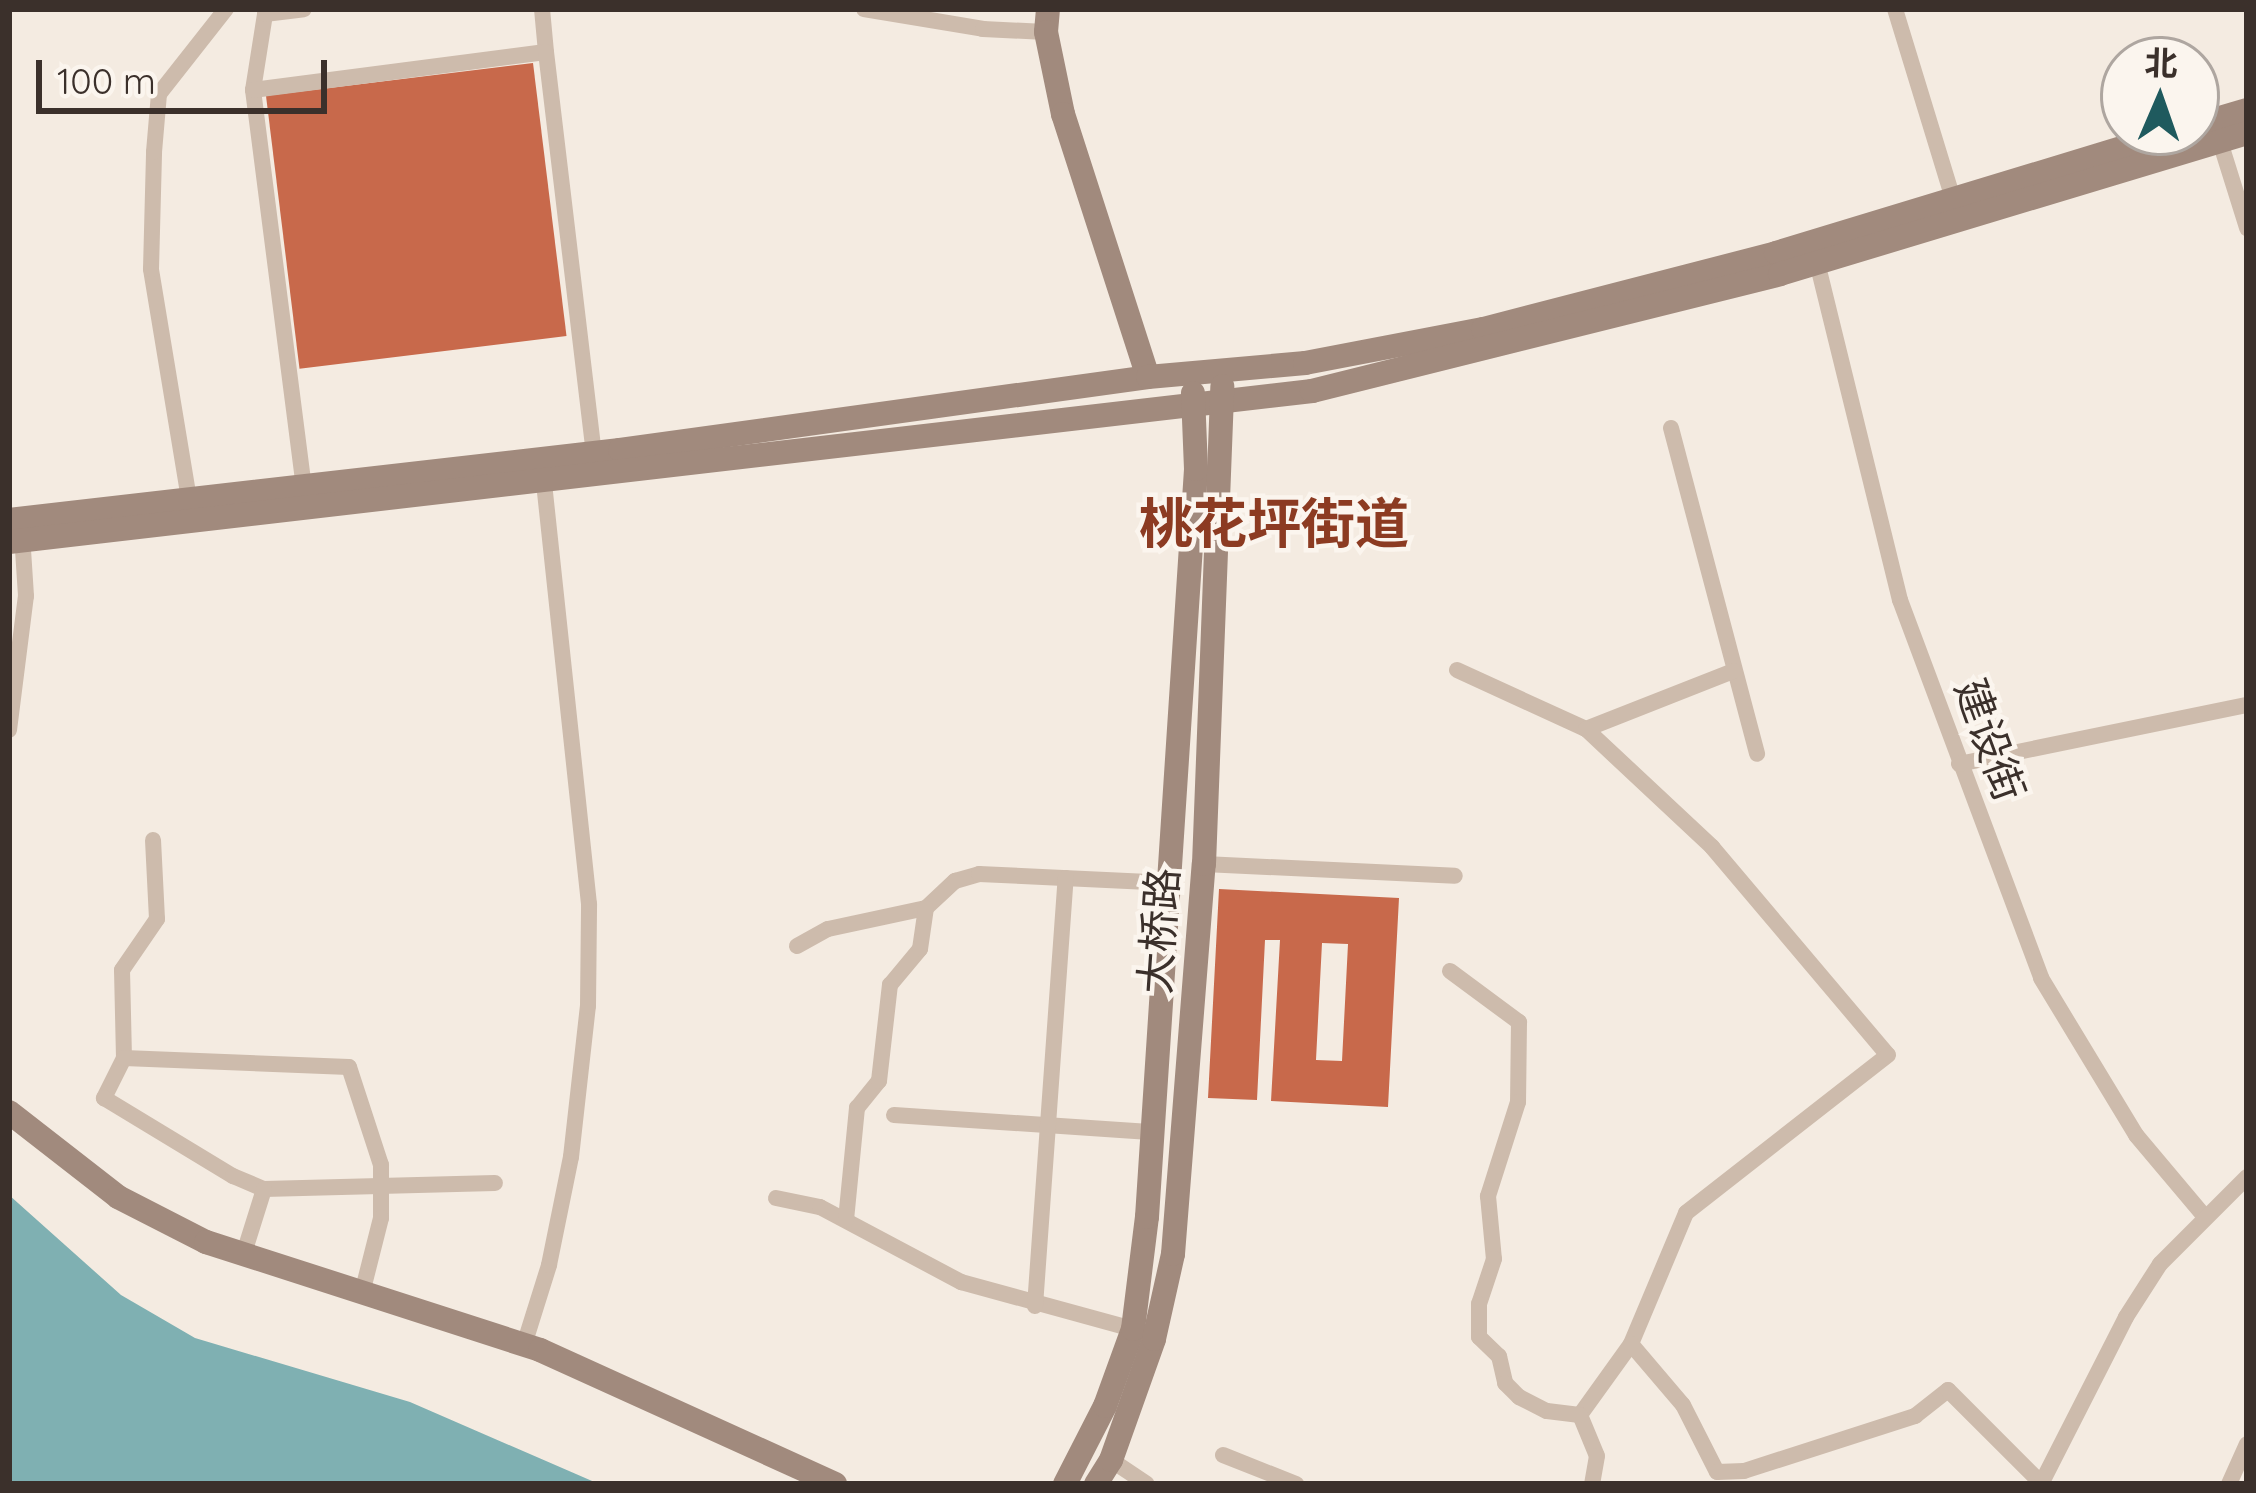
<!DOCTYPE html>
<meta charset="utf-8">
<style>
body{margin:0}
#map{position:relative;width:2256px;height:1493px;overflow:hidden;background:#f4ebe1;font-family:Quicksand,"Noto Sans SC",sans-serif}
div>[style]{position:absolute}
.water>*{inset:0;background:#7fb0b2}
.building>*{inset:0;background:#c8694b;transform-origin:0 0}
.street>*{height:16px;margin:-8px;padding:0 8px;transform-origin:8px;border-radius:8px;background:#cdbbac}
.secondary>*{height:24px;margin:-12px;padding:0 12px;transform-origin:12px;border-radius:12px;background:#a18a7d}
span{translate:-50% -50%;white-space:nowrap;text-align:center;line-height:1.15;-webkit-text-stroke:9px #fbf5ee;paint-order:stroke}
.street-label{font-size:42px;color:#3b302b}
.district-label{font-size:54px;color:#8c3b22;font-weight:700}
.frame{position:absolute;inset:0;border:12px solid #3b302b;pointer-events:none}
.north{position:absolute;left:2100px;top:36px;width:120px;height:120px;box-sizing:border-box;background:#fbf5ee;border:3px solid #aea6a0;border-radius:50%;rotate:2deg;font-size:33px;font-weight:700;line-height:48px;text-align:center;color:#3b302b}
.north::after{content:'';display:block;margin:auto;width:42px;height:54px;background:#1f5a5e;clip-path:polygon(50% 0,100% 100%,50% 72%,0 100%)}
.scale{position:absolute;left:36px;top:60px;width:291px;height:54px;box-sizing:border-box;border:6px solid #3b302b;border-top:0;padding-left:15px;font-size:36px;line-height:42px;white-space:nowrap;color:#3b302b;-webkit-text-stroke:9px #fbf5ee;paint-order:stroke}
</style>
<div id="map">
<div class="water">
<div style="clip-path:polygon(9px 1195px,121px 1295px,195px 1338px,410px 1402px,599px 1484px,9px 1484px)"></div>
</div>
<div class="building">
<div style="left:533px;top:63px;width:275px;height:269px;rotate:83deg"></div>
<div style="clip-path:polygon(evenodd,1219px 889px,1399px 898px,1388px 1107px,1271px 1101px,1280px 940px,1265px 940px,1257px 1100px,1208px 1098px,1219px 889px,1322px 943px,1348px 944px,1342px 1061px,1316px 1060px,1322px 943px)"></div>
</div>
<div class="street">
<div style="left:542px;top:9px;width:43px;rotate:84.7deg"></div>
<div style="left:864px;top:9px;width:121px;rotate:9.5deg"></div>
<div style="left:983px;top:29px;width:63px;rotate:2.7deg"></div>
<div style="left:1895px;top:9px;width:199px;rotate:73deg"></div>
<div style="left:253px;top:90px;width:77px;rotate:-81deg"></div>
<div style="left:265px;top:14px;width:39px;rotate:-7deg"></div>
<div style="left:2217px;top:132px;width:101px;rotate:72.6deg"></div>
<div style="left:1815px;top:254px;width:356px;rotate:76.2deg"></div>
<div style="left:1900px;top:600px;width:403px;rotate:69.5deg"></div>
<div style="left:2041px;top:978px;width:184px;rotate:58.8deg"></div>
<div style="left:2136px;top:1135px;width:107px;rotate:49.9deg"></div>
<div style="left:1671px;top:428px;width:337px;rotate:75.2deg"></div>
<div style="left:304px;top:488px;width:401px;rotate:-97.3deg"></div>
<div style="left:253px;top:90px;width:295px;rotate:-7.4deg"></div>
<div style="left:546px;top:52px;width:404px;rotate:83.2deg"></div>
<div style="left:190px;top:505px;width:239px;rotate:-99.4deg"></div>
<div style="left:151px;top:269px;width:117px;rotate:-88.5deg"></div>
<div style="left:154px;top:152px;width:58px;rotate:-85.1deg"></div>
<div style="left:159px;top:94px;width:108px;rotate:-51.8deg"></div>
<div style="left:1457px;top:670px;width:142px;rotate:24.6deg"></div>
<div style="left:1586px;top:729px;width:158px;rotate:-21.5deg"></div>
<div style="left:1586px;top:729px;width:173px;rotate:43.1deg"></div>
<div style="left:1712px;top:847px;width:272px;rotate:49.8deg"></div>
<div style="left:1888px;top:1055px;width:256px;rotate:142deg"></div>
<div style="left:1686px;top:1213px;width:142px;rotate:112.8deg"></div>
<div style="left:1631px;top:1344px;width:87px;rotate:125.7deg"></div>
<div style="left:1580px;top:1415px;width:44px;rotate:67.5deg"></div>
<div style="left:1597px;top:1456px;width:28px;rotate:100deg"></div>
<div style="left:9px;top:730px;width:135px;rotate:-82.8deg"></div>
<div style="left:26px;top:596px;width:62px;rotate:-93.7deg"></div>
<div style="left:1959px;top:764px;width:294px;rotate:-11.6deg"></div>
<div style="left:153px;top:840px;width:79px;rotate:87.1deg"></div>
<div style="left:157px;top:919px;width:62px;rotate:124.5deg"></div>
<div style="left:122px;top:970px;width:88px;rotate:88.7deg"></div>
<div style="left:124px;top:1058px;width:45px;rotate:116.6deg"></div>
<div style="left:104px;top:1098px;width:151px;rotate:31.2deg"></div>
<div style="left:233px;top:1176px;width:34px;rotate:23deg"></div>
<div style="left:264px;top:1189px;width:231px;rotate:-1.5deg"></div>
<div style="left:1204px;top:864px;width:251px;rotate:2.7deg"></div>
<div style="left:797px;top:946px;width:35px;rotate:-29deg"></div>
<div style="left:828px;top:929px;width:100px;rotate:-12.1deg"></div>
<div style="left:926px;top:908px;width:40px;rotate:-43deg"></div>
<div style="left:955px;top:881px;width:25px;rotate:-16deg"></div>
<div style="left:979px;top:874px;width:191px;rotate:2.7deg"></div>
<div style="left:1450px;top:971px;width:86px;rotate:36.5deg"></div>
<div style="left:1519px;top:1022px;width:80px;rotate:90.7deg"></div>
<div style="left:1518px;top:1102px;width:99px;rotate:107.7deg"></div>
<div style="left:1488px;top:1196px;width:63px;rotate:84.6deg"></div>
<div style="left:1494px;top:1259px;width:47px;rotate:108.4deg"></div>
<div style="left:1479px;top:1304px;width:33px;rotate:90deg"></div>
<div style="left:1479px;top:1337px;width:28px;rotate:44deg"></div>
<div style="left:1499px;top:1356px;width:28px;rotate:77deg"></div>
<div style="left:1505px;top:1383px;width:20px;rotate:45deg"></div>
<div style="left:1519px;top:1397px;width:31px;rotate:27deg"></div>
<div style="left:1547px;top:1411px;width:33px;rotate:7deg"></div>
<div style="left:124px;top:1058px;width:225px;rotate:2.3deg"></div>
<div style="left:349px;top:1067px;width:103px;rotate:71.9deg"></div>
<div style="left:381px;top:1165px;width:53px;rotate:90deg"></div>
<div style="left:381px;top:1218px;width:73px;rotate:104.2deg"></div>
<div style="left:894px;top:1115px;width:260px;rotate:3.8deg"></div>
<div style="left:776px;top:1198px;width:45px;rotate:11.6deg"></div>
<div style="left:820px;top:1207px;width:160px;rotate:28deg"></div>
<div style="left:961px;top:1282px;width:178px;rotate:15.3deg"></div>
<div style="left:846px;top:1220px;width:113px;rotate:-84.4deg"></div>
<div style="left:857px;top:1108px;width:35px;rotate:-51deg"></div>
<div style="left:879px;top:1081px;width:97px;rotate:-83.5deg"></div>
<div style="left:890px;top:985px;width:47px;rotate:-50.2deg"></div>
<div style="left:920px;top:949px;width:41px;rotate:-81.7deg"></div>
<div style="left:244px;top:1253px;width:67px;rotate:-72.6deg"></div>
<div style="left:1035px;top:1306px;width:429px;rotate:-85.9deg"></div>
<div style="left:1631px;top:1344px;width:80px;rotate:49.6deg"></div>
<div style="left:1683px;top:1405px;width:75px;rotate:63.1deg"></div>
<div style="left:1717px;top:1472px;width:27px;rotate:-2deg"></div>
<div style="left:1744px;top:1471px;width:180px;rotate:-17.8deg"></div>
<div style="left:1915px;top:1416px;width:42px;rotate:-38.2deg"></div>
<div style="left:1948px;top:1390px;width:129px;rotate:45deg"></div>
<div style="left:524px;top:1345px;width:84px;rotate:-72.6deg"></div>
<div style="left:549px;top:1265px;width:110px;rotate:-78.5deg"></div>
<div style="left:571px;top:1157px;width:152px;rotate:-83.6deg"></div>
<div style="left:588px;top:1006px;width:102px;rotate:-89.4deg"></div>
<div style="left:589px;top:904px;width:433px;rotate:-96.1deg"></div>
<div style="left:1223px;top:1455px;width:79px;rotate:21.7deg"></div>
<div style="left:1111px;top:1460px;width:43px;rotate:33.7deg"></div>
<div style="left:2041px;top:1484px;width:187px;rotate:-63deg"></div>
<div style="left:2126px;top:1317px;width:63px;rotate:-57.3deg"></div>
<div style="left:2160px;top:1264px;width:123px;rotate:-45deg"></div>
<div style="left:2229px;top:1484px;width:44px;rotate:-65.8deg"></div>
</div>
<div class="secondary">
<div style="left:1048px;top:9px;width:23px;rotate:95deg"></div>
<div style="left:1046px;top:32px;width:84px;rotate:78.3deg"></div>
<div style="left:1063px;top:114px;width:276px;rotate:72.1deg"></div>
<div style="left:2196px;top:125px;width:53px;rotate:-16.4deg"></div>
<div style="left:9px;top:520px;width:615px;rotate:-6.54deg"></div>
<div style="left:620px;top:450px;width:533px;rotate:-7.87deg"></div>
<div style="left:1148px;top:377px;width:158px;rotate:-5.1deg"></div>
<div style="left:1305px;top:363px;width:181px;rotate:-10.8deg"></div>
<div style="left:1483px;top:329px;width:303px;rotate:-14.5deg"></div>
<div style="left:1776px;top:253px;width:416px;rotate:-16.9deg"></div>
<div style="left:9px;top:542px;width:1312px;rotate:-6.61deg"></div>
<div style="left:1312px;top:391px;width:482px;rotate:-14deg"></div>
<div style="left:1780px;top:274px;width:488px;rotate:-16.8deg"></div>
<div style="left:9px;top:1112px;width:138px;rotate:37.9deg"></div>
<div style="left:118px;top:1197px;width:99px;rotate:27.1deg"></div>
<div style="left:206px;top:1242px;width:351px;rotate:17.9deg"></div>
<div style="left:540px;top:1350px;width:324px;rotate:24.4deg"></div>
<div style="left:1065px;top:1484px;width:88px;rotate:-62.9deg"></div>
<div style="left:1105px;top:1406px;width:82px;rotate:-70deg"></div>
<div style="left:1133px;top:1329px;width:113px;rotate:-82.9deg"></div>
<div style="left:1147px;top:1217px;width:750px;rotate:-86.25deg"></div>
<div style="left:1196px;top:469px;width:76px;rotate:-92.3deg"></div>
<div style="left:1096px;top:1484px;width:28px;rotate:-58deg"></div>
<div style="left:1111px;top:1460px;width:128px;rotate:-70.4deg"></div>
<div style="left:1154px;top:1339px;width:87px;rotate:-77.4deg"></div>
<div style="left:1173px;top:1254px;width:391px;rotate:-85.5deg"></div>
<div style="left:1204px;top:864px;width:478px;rotate:-87.8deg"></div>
</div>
<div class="street-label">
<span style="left:1990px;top:740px;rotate:70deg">建设街</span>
<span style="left:1159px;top:931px;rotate:-86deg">大桥路</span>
</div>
<div class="district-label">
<span style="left:1274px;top:523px">桃花坪街道</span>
</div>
<div class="frame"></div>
<div class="north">北</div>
<div class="scale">100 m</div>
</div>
